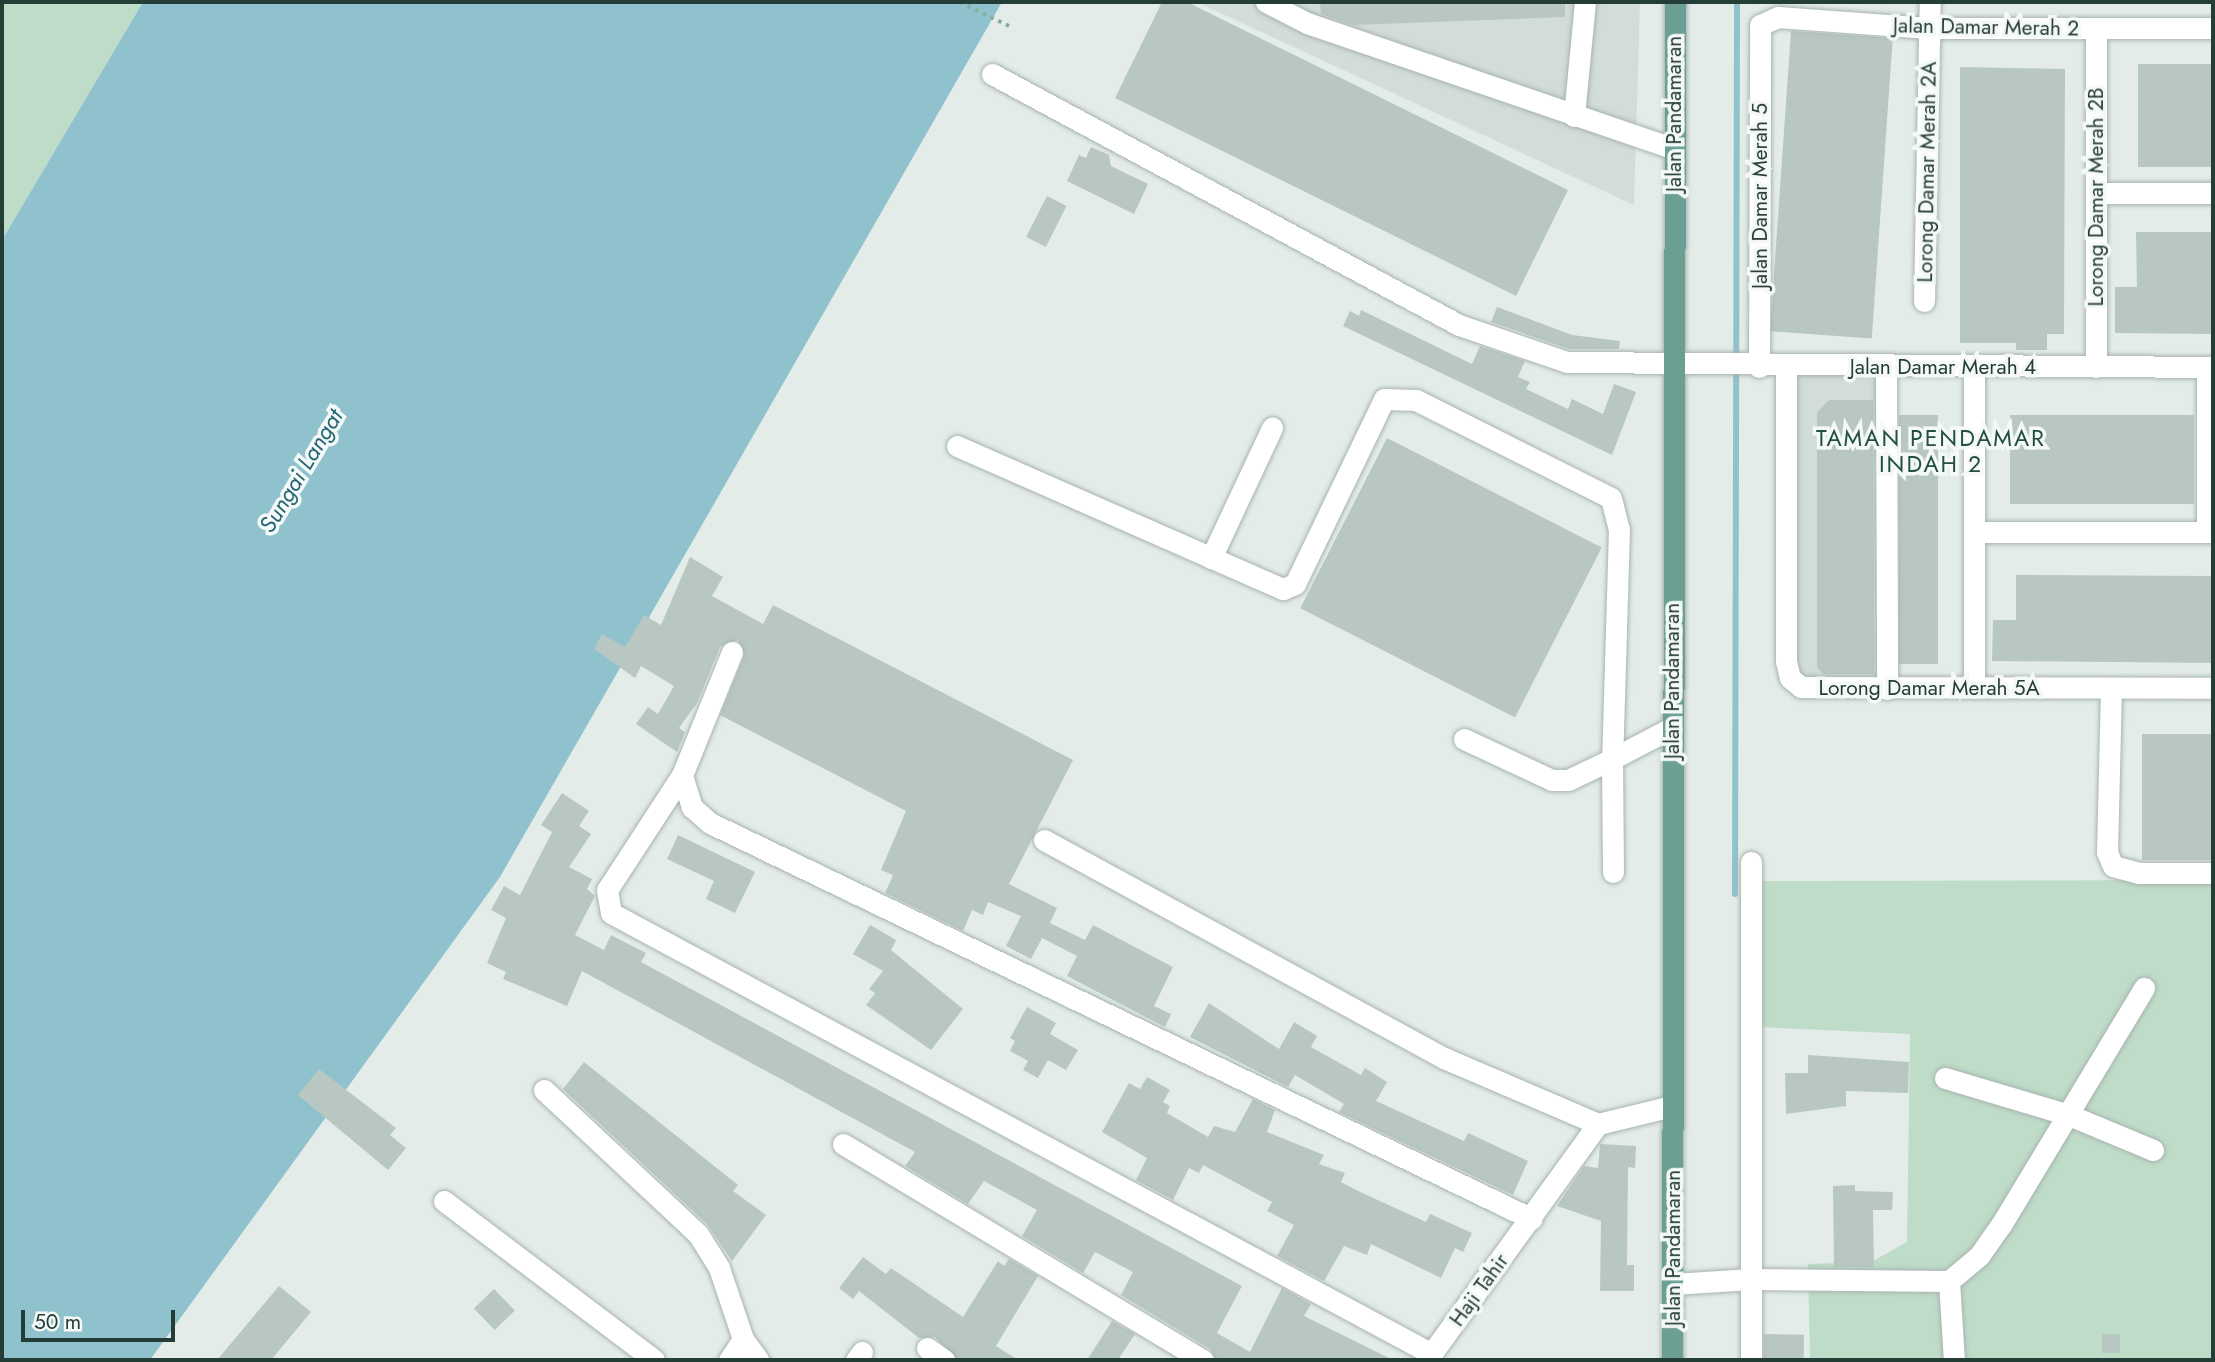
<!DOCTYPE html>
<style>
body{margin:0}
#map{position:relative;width:2215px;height:1362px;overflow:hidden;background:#e4ece9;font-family:Jost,sans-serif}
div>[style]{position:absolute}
.built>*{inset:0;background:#d2dcd8}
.green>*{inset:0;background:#bfdcc8}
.water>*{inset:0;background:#90c2cd}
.stream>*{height:6px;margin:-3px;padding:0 3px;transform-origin:3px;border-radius:3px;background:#90c2cd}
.building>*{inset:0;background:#b9c7c2;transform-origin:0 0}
.path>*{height:3.5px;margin-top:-1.75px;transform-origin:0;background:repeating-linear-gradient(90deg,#87aea3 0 3.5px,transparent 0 8.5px)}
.roads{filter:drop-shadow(0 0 2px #a7b4b0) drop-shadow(0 0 2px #a7b4b0)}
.minor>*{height:21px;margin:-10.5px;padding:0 10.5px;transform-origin:10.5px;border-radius:10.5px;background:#fff}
.major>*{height:21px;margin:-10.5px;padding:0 10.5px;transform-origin:10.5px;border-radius:10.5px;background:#6c9f93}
span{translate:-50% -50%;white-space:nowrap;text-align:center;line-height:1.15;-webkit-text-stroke:7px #f4f9f7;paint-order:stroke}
.street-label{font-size:21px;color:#253d37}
.neighbourhood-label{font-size:23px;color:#224e44;letter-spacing:2px}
.water-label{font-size:23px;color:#236475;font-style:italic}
.frame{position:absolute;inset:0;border:4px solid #253d37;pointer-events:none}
.scale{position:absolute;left:21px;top:1310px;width:154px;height:32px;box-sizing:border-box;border:4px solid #253d37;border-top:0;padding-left:9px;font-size:21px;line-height:24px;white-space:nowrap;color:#253d37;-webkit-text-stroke:5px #f4f9f7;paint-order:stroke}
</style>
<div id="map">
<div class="built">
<div style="clip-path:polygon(1199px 2px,1640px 2px,1634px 205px,1199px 3px)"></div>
<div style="clip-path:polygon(1881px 373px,1881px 682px,1817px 683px,1796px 673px,1798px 375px)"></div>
</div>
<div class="green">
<div style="clip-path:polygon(2px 2px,143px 2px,2px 240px)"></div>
<div style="clip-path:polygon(2213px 880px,2213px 1360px,1810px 1360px,1808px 1264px,1871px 1262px,1907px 1242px,1910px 1034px,1757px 1027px,1760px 881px)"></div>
</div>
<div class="water">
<div style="clip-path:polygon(143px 2px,1002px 2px,500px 877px,150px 1360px,2px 1360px,2px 240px)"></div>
</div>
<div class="stream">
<div style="left:1735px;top:894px;width:892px;rotate:-89.87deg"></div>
</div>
<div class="building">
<div style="clip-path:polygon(1162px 2px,1187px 2px,1568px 190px,1516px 296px,1115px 98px)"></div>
<div style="clip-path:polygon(1320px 2px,1565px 2px,1565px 17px,1353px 25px,1321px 14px)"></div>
<div style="left:1791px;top:31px;width:102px;height:301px;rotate:4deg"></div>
<div style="left:2138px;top:64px;width:75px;height:103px"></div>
<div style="clip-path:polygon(1960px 67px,2065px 69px,2064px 334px,2047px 334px,2047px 350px,2016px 350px,2016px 343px,1960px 343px)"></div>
<div style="clip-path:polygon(1091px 147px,1109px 155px,1111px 166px,1148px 184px,1134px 214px,1067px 181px,1079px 155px,1086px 158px)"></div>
<div style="left:1047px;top:196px;width:22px;height:46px;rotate:27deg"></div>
<div style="clip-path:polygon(2136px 232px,2213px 232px,2213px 334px,2115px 333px,2115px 287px,2137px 287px)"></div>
<div style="clip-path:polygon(1497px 307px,1572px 335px,1620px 341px,1619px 349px,1569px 349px,1491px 322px)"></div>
<div style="clip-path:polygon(1361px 310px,1472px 364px,1480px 346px,1525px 361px,1518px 377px,1530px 382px,1526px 389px,1568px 409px,1572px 399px,1603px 414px,1614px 384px,1636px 392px,1612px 455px,1343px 326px,1350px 311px,1359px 316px)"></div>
<div style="clip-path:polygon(1829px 400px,1873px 400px,1874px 674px,1823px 674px,1817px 668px,1817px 412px)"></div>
<div style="left:1899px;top:415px;width:39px;height:249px"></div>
<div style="left:2010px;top:415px;width:184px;height:89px"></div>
<div style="left:1387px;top:438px;width:241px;height:191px;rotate:27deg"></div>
<div style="clip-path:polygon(690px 557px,723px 577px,712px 596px,763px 624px,773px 605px,1073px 760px,1009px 884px,1057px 908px,1050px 923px,1085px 940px,1093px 925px,1173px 967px,1154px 1006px,1171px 1014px,1165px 1027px,1067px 976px,1077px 956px,1042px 938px,1031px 959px,1006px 946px,1021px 916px,988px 902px,983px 915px,972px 910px,963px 931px,885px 893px,893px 875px,881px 870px,906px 811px,720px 715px,744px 656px,738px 640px,720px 647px,697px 703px,679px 728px,685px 732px,677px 752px,636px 724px,648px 707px,658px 714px,674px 686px,641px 666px,635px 678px,594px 649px,602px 634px,625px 647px,644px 615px,661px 625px)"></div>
<div style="clip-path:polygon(2016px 575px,2213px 576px,2213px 663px,1992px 661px,1993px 620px,2016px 620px)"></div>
<div style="left:2142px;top:734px;width:71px;height:126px"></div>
<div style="clip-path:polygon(562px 793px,589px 811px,579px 826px,591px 834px,569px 867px,592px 879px,587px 889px,595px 896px,575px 935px,604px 950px,611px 935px,646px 953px,641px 962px,1242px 1286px,1217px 1333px,1250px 1352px,1282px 1288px,1311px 1304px,1304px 1316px,1393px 1360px,1216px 1360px,1210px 1349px,1121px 1295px,1133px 1272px,1095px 1252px,1083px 1273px,1022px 1236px,1037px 1210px,984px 1181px,968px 1204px,905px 1166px,915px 1152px,582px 971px,567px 1006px,503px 979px,506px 972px,487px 963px,506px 918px,491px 910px,504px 886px,520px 895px,552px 832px,541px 825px)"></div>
<div style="clip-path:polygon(678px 835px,755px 872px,735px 913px,706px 899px,714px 881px,667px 859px)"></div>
<div style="clip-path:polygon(870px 925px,896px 940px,891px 950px,963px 1009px,931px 1050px,866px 1005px,875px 993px,869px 989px,883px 971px,853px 954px)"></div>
<div style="clip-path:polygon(1209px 1003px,1279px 1049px,1294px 1022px,1317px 1036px,1311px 1047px,1361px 1075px,1365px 1068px,1387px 1082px,1376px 1101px,1464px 1141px,1468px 1133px,1528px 1161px,1513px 1195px,1339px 1112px,1344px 1104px,1295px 1075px,1288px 1087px,1190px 1037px)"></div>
<div style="clip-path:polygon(1027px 1007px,1056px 1023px,1050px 1034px,1078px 1050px,1066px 1070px,1048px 1060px,1038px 1078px,1023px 1070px,1028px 1061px,1010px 1051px,1015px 1041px,1010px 1038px)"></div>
<div style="clip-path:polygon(1808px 1055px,1909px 1062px,1908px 1093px,1846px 1091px,1846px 1106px,1786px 1114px,1785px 1073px,1808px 1073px)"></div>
<div style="clip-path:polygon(584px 1062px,738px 1185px,733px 1191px,766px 1215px,732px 1261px,707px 1224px,563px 1089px)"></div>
<div style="clip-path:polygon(319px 1069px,396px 1128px,390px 1135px,406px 1148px,388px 1170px,298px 1095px)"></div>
<div style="clip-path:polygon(1147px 1077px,1170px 1090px,1163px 1102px,1170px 1106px,1167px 1113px,1208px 1137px,1214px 1126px,1235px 1132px,1253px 1099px,1275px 1110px,1267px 1132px,1324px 1155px,1319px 1164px,1345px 1173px,1341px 1182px,1358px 1191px,1426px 1222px,1430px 1214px,1472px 1233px,1463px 1252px,1455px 1248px,1441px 1278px,1371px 1244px,1367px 1255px,1344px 1246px,1324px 1281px,1277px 1256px,1294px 1225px,1267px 1211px,1272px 1202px,1203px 1165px,1199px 1173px,1189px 1168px,1173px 1200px,1136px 1180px,1147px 1158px,1102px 1132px,1129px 1083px,1140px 1089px)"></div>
<div style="clip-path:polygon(1600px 1144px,1636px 1146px,1635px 1168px,1628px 1167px,1627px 1265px,1634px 1265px,1634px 1291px,1600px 1291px,1601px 1221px,1557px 1206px,1584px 1166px,1598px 1168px)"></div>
<div style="clip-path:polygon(1855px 1185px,1855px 1191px,1893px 1192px,1892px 1210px,1873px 1210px,1874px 1267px,1834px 1267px,1833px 1186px)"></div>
<div style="clip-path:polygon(863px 1257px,886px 1274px,891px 1268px,963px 1317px,998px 1261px,1004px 1266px,1009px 1259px,1038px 1276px,996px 1346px,1018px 1360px,957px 1360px,935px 1337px,919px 1338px,859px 1291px,853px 1299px,839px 1288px)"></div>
<div style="clip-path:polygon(279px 1286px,311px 1312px,271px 1360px,217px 1360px)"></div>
<div style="left:494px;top:1289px;width:30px;height:28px;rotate:46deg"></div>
<div style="clip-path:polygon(1112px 1321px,1135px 1334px,1118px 1360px,1087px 1360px)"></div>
<div style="left:1764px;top:1334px;width:40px;height:26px;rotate:1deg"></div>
<div style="left:2102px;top:1334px;width:18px;height:19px"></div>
</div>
<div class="path">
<div style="left:960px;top:2px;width:57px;rotate:26.1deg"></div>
</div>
<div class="roads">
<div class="minor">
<div style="left:1266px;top:2px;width:46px;rotate:27.1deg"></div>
<div style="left:1307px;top:23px;width:387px;rotate:18.9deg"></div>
<div style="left:2096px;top:28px;width:339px;rotate:90deg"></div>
<div style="left:992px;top:74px;width:530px;rotate:28.26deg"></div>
<div style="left:1459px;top:325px;width:114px;rotate:18.9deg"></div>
<div style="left:1567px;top:362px;width:646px;rotate:0.44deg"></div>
<div style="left:1574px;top:116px;width:115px;rotate:-84.5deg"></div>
<div style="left:2096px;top:193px;width:117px"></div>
<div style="left:1924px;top:301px;width:299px;rotate:-88.9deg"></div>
<div style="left:1759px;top:367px;width:342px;rotate:-89.8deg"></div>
<div style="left:1760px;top:25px;width:20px;rotate:-24deg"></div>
<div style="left:1778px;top:17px;width:151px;rotate:4.2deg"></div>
<div style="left:1929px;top:28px;width:284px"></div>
<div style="left:1786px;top:367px;width:294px;rotate:90deg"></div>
<div style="left:1786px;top:661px;width:17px;rotate:77deg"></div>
<div style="left:1790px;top:678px;width:14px;rotate:39deg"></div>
<div style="left:1801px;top:687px;width:412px;rotate:0.1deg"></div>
<div style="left:1886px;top:367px;width:322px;rotate:89.8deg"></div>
<div style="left:1974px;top:367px;width:321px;rotate:90deg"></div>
<div style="left:2207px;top:367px;width:165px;rotate:90deg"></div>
<div style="left:957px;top:446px;width:356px;rotate:23.7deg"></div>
<div style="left:1283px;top:589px;width:13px;rotate:-23deg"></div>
<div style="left:1295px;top:584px;width:205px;rotate:-64.3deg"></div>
<div style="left:1384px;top:399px;width:32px;rotate:2deg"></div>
<div style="left:1416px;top:400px;width:218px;rotate:26.7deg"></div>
<div style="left:1611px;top:498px;width:32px;rotate:76deg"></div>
<div style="left:1619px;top:529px;width:230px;rotate:91.7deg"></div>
<div style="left:1612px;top:759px;width:67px;rotate:-27.7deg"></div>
<div style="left:1974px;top:532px;width:239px"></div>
<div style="left:1211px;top:558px;width:144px;rotate:-64.9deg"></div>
<div style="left:732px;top:652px;width:133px;rotate:112.1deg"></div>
<div style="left:682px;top:775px;width:34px;rotate:73deg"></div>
<div style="left:692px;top:807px;width:24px;rotate:42deg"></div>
<div style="left:710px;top:823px;width:912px;rotate:25.72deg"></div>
<div style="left:2111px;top:689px;width:163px;rotate:91.4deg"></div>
<div style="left:2107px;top:852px;width:15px;rotate:67deg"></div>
<div style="left:2113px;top:866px;width:27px;rotate:15deg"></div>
<div style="left:2139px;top:873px;width:74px"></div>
<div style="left:1464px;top:739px;width:97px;rotate:25deg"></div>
<div style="left:1552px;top:780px;width:16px"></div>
<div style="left:1568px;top:780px;width:49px;rotate:-25.5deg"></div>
<div style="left:1612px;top:759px;width:113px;rotate:89.5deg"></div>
<div style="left:682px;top:775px;width:137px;rotate:123.1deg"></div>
<div style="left:607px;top:890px;width:23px;rotate:80deg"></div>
<div style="left:611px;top:913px;width:932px;rotate:28.24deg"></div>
<div style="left:1044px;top:840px;width:456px;rotate:28.6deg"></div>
<div style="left:1444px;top:1058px;width:168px;rotate:23.2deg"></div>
<div style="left:1751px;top:862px;width:498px;rotate:90deg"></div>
<div style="left:1945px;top:1078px;width:129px;rotate:16.6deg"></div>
<div style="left:2069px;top:1115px;width:91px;rotate:22.6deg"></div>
<div style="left:544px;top:1090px;width:211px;rotate:43.1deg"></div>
<div style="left:698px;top:1234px;width:40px;rotate:58deg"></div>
<div style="left:719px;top:1268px;width:75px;rotate:71.3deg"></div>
<div style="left:743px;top:1339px;width:26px;rotate:54deg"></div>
<div style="left:843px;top:1144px;width:420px;rotate:31deg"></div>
<div style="left:444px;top:1201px;width:263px;rotate:37.1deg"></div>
<div style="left:1949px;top:1281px;width:79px;rotate:86.4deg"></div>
<div style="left:1673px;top:1284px;width:78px;rotate:-3.7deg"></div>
<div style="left:1751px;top:1279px;width:198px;rotate:0.6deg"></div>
<div style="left:1949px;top:1281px;width:39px;rotate:-40deg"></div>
<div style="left:1979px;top:1256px;width:38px;rotate:-55deg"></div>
<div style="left:2001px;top:1225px;width:277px;rotate:-58.9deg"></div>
<div style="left:927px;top:1348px;width:21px;rotate:35deg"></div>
<div style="left:729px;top:1360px;width:25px;rotate:-56deg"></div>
<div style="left:856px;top:1360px;width:10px;rotate:-53deg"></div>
<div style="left:1427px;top:1360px;width:291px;rotate:-54.1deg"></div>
<div style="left:1598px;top:1124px;width:76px;rotate:-13.7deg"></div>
</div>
<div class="major">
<div style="left:1672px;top:1360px;width:1358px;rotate:-89.87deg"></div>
</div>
</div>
<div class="street-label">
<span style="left:1986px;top:27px;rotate:1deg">Jalan Damar Merah 2</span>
<span style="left:1674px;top:114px;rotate:-90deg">Jalan Pandamaran</span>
<span style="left:1927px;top:172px;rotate:-89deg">Lorong Damar Merah 2A</span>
<span style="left:1760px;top:196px;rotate:-90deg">Jalan Damar Merah 5</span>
<span style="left:2096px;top:197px;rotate:-90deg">Lorong Damar Merah 2B</span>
<span style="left:1943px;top:367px">Jalan Damar Merah 4</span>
<span style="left:1672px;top:681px;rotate:-90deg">Jalan Pandamaran</span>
<span style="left:1929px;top:688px">Lorong Damar Merah 5A</span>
<span style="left:1673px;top:1248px;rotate:-90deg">Jalan Pandamaran</span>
<span style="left:1479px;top:1290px;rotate:-54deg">Haji Tahir</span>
</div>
<div class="neighbourhood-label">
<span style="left:1931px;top:451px">TAMAN PENDAMAR<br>INDAH 2</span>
</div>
<div class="water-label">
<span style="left:301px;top:471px;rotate:-59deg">Sungai Langat</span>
</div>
<div class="frame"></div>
<div class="scale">50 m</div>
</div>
